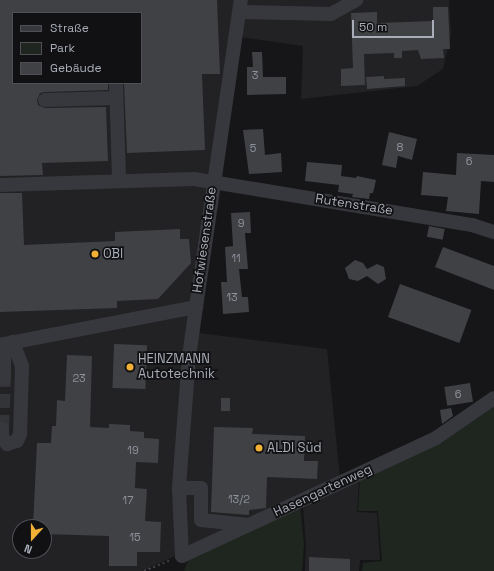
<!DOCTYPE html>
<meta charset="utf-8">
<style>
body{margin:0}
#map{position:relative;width:494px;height:571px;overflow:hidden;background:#161618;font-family:"Space Grotesk",sans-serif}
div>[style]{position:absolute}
.built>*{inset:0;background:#222225}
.green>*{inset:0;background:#1e261f}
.building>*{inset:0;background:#404145;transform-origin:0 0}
.minor-tunnel>*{height:14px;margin-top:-7px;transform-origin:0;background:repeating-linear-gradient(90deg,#333438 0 14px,transparent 0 21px)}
.path>*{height:2px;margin-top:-1px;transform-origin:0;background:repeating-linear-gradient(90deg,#3d3f44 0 2px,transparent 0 5px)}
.minor>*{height:14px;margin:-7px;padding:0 7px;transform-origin:7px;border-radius:7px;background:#37383d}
.dots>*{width:11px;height:11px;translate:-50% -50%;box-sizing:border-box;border:2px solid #111113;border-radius:50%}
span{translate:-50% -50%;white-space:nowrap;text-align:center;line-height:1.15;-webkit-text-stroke:3.5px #111113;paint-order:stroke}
.number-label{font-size:11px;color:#8e929b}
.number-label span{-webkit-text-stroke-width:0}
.street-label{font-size:13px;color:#a8adb8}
.poi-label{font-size:13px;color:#a8adb8}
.left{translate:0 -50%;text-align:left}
.legend{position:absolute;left:12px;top:12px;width:130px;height:72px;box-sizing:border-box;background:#111113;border:1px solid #4d4f55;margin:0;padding:5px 7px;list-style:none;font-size:12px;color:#a8adb8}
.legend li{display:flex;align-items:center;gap:8px;height:20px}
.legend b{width:20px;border:1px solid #4d4f55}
.north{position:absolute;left:12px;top:519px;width:40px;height:40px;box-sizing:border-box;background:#111113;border:1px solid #4d4f55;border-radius:50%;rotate:201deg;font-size:11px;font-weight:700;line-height:16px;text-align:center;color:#a8adb8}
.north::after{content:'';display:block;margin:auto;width:14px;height:18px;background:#f2b134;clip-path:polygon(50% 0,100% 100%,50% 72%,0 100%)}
.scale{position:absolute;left:352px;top:20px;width:82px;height:18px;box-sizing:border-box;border:2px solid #a8adb8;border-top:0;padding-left:5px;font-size:12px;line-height:14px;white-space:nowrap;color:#a8adb8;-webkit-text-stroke:3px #111113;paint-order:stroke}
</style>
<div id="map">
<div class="built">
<div style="clip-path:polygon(evenodd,0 0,449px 0,451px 35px,443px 69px,417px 86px,301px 99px,303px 46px,240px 37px,199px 333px,327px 349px,341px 488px,359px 480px,357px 512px,377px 513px,380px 560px,360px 560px,359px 571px,305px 571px,306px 544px,302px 496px,143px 571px,0 571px,0 0,13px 13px,141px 13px,141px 83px,13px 83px,13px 13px,0 0,20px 527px,44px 527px,44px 551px,20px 551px,20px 527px)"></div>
</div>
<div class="green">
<div style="clip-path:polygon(494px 403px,494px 571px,362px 571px,363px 563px,382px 561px,378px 511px,358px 511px,360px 479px)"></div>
<div style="clip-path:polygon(300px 506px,304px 544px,302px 571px,184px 571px,189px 558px)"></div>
</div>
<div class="building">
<div style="clip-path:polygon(0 0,217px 0,220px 74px,202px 74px,205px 150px,127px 153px,124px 83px,141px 83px,141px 13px,13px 13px,13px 83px,108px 83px,108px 90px,45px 92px,40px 93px,37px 100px,38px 105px,45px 108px,106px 107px,108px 161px,42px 163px,43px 175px,0 176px)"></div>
<div style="clip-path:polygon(433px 7px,448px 7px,450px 49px,443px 49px,444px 58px,421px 59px,418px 50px,402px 51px,402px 58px,394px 58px,394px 53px,364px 54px,365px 85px,341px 86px,341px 69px,353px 68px,351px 13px,377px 12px,377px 23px,433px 21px)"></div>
<div style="clip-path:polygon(252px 52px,262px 52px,263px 77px,286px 77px,286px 94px,247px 95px,247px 67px,253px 67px)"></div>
<div style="clip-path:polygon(384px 76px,384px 79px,405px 78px,405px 86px,367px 89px,366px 77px)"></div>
<div style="clip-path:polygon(263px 129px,265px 155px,281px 153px,282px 172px,249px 174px,243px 130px)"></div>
<div style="clip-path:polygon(389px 132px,417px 139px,412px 160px,398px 156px,396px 168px,382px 165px)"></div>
<div style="clip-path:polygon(457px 153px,494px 155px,494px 182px,481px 181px,479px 214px,446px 211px,448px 197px,421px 195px,423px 172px,456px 175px)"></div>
<div style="clip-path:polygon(307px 162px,342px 165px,341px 176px,356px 178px,357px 176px,376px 180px,373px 193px,370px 193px,369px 199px,352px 197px,353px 194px,338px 192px,339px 185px,305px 181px)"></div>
<div style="clip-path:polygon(0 193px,22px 193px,24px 245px,115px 241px,115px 232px,180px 229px,180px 239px,189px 239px,191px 263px,158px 299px,117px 301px,117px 308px,0 312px)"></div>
<div style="clip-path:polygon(250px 212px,251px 233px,245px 233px,248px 269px,239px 269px,242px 297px,248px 297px,249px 312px,223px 314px,221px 282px,227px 282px,225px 247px,233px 246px,231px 213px)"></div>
<div style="left:429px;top:226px;width:16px;height:11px;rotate:11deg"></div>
<div style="clip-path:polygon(443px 247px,494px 266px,494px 290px,435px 267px)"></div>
<div style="clip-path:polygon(355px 260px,363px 263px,367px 269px,377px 264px,384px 267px,386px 279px,378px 284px,367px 276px,358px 281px,349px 279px,345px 268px)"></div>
<div style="left:400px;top:284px;width:76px;height:35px;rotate:20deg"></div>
<div style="left:114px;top:344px;width:33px;height:44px;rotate:2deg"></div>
<div style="clip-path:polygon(67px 355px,92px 356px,90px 427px,109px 428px,109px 424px,130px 425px,130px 431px,144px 432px,144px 438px,159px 439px,158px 463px,136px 462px,135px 488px,147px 489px,145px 521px,161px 522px,160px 552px,137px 552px,137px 566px,109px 566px,109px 536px,44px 534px,44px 527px,33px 527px,37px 443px,51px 443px,52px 426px,56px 426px,57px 400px,65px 401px)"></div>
<div style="left:470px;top:383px;width:19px;height:26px;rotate:81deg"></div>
<div style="left:221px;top:398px;width:9px;height:13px"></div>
<div style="clip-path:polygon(451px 408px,453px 416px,442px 424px,440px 410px)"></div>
<div style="clip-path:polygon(214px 427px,253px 428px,252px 434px,305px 436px,304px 461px,318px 461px,317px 479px,267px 477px,266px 508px,249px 510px,249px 515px,211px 512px)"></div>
<div style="clip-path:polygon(309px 557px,350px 559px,350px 571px,309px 571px)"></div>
</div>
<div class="minor-tunnel">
<div style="left:2px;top:429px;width:50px;rotate:-87.7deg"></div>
</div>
<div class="path">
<div style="left:144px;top:571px;width:29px;rotate:-22deg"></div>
</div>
<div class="minor">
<div style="left:240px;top:12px;width:91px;rotate:1.3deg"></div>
<div style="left:331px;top:14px;width:29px;rotate:-29deg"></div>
<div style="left:116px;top:83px;width:98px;rotate:88.2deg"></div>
<div style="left:45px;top:100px;width:71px;rotate:-1.6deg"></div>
<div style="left:0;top:185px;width:194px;rotate:-1.8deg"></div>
<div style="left:194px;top:179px;width:282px;rotate:9.4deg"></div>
<div style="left:472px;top:225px;width:23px;rotate:18deg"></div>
<div style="left:196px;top:307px;width:50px;rotate:98deg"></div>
<div style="left:189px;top:357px;width:131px;rotate:94.4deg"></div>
<div style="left:179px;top:488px;width:68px;rotate:87.5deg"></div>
<div style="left:182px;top:556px;width:280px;rotate:-24.9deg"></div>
<div style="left:436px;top:438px;width:70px;rotate:-34.6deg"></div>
<div style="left:4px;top:344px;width:35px;rotate:90deg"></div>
<div style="left:0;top:345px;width:200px;rotate:-11deg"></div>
<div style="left:196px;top:307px;width:310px;rotate:-81.7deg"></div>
<div style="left:2px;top:429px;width:8px;rotate:90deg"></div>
<div style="left:2px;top:437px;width:9px;rotate:54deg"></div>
<div style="left:7px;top:444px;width:10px;rotate:-17deg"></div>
<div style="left:17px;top:441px;width:8px;rotate:-67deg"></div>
<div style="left:20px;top:434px;width:68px;rotate:-88.3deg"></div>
<div style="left:22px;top:366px;width:26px;rotate:-111deg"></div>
<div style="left:179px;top:488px;width:22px"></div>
<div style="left:201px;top:488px;width:32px;rotate:90deg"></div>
<div style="left:201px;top:520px;width:48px;rotate:5.9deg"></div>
</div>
<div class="dots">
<div style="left:95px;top:254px;background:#f2b134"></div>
<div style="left:130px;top:367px;background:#f2b134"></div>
<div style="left:259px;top:448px;background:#f2b134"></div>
</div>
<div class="number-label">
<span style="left:255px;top:75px">3</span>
<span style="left:400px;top:147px">8</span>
<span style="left:253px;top:148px">5</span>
<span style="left:469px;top:161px">6</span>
<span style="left:241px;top:223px">9</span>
<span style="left:236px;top:258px">11</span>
<span style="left:232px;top:297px">13</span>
<span style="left:79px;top:378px">23</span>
<span style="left:458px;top:394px">6</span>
<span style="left:133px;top:450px">19</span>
<span style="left:239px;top:499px">13/2</span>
<span style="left:128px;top:500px">17</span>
<span style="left:135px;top:537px">15</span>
</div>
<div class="street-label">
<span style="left:354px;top:205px;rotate:9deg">Rutenstraße</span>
<span style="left:205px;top:240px;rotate:-82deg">Hofwiesenstraße</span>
<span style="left:323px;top:491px;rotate:-25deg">Hasengartenweg</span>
</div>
<div class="poi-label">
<span class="left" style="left:103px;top:254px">OBI</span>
<span class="left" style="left:138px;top:367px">HEINZMANN<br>Autotechnik</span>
<span class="left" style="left:267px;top:448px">ALDI Süd</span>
</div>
<ul class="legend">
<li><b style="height:5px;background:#37383d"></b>Straße</li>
<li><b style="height:11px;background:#1e261f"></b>Park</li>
<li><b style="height:11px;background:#404145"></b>Gebäude</li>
</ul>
<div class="north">N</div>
<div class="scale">50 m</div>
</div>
